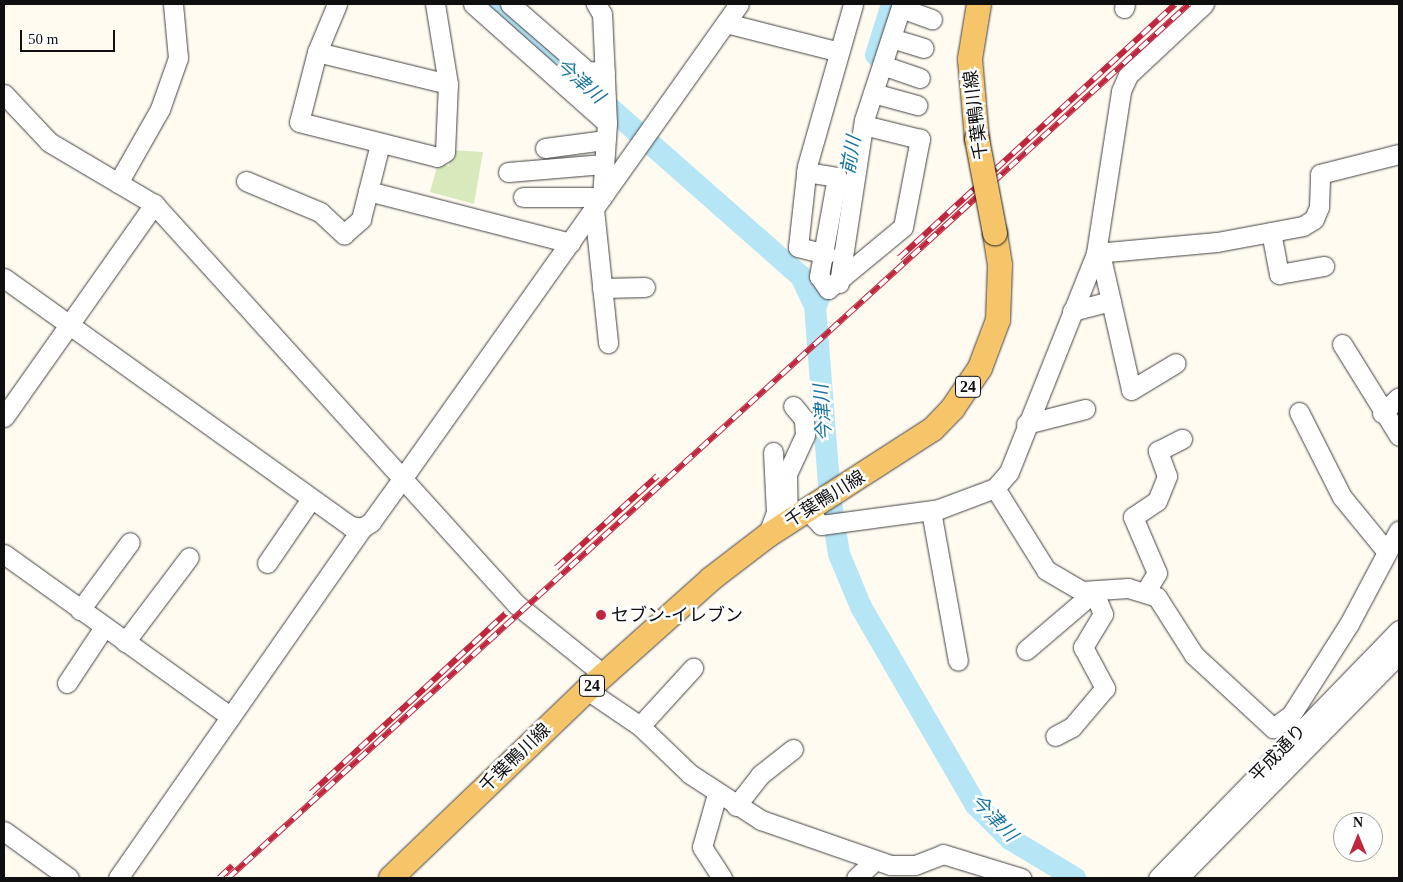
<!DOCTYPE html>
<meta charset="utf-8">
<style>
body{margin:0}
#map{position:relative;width:1403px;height:882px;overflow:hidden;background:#fffbf1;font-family:"Times New Roman","Noto Sans JP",serif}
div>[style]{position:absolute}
.green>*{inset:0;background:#d8e9bb}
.river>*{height:22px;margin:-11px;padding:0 11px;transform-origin:11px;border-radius:11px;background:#b6e5f6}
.roads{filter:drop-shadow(0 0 1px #424242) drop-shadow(0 0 1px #424242)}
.minor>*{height:19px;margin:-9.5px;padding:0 9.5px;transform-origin:9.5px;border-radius:9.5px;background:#fff}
.major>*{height:24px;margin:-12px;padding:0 12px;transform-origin:12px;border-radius:12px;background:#f7c569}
.rail>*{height:5.5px;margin-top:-2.75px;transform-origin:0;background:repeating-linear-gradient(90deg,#fff 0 11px,#bf273f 0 22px);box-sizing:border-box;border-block:1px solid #bf273f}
.bridges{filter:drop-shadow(0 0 1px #202020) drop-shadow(0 0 1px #202020)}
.major-bridge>*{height:24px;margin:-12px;padding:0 12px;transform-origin:12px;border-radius:12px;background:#f7c569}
.dots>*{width:14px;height:14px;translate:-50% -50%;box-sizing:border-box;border:2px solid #fff;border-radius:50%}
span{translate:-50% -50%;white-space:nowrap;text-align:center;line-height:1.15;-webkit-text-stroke:5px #fff;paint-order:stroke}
.shield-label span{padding:1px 4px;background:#fff;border:1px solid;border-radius:4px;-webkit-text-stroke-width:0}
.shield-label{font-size:16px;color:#0f0f0f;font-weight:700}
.street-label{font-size:18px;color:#0f0f0f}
.poi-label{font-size:18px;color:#0f0f0f}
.left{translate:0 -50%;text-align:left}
.water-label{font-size:19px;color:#1874a1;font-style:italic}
.frame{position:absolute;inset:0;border:5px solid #0f0f0f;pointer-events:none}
.north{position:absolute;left:1333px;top:812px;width:50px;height:50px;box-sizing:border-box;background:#fff;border:1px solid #9f9f9f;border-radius:50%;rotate:0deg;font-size:14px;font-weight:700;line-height:20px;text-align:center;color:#0f0f0f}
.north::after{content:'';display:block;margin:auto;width:18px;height:22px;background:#bf273f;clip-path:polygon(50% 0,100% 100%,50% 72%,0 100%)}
.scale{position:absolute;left:20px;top:30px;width:95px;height:22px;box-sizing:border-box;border:2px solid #0f0f0f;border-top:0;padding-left:6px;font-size:15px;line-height:18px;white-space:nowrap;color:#0f0f0f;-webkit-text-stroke:4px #fff;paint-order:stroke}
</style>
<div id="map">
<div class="green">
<div style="clip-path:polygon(450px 150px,483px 152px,474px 204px,430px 192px,438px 163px,449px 166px)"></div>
</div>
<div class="river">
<div style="left:492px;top:4px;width:412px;rotate:41.4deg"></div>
<div style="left:801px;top:276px;width:33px;rotate:65deg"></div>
<div style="left:815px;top:306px;width:192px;rotate:85.5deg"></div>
<div style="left:830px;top:497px;width:58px;rotate:81deg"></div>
<div style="left:839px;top:554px;width:57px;rotate:67.5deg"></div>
<div style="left:861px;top:607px;width:229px;rotate:59.9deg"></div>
<div style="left:976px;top:805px;width:48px;rotate:45deg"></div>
<div style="left:1010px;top:839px;width:76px;rotate:31deg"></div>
<div style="left:876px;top:55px;width:53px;rotate:-72.6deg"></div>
<div style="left:817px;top:303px;width:33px;rotate:-67deg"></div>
<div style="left:830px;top:273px;width:85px;rotate:-79.9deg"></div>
</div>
<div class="roads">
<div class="minor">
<div style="left:337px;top:4px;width:52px;rotate:112.6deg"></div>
<div style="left:317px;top:52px;width:72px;rotate:104.4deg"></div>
<div style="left:299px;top:122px;width:142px;rotate:14.2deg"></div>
<div style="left:437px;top:157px;width:9px;rotate:-32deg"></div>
<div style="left:445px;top:152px;width:68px;rotate:-87.5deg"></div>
<div style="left:448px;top:84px;width:81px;rotate:-99.2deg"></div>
<div style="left:473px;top:4px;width:179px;rotate:41.6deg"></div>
<div style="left:510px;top:4px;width:102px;rotate:41deg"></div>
<div style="left:587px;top:71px;width:18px;rotate:3deg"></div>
<div style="left:901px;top:8px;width:33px;rotate:20deg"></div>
<div style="left:1124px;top:8px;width:4px;rotate:-76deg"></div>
<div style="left:726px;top:23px;width:114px;rotate:14.3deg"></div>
<div style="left:891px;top:38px;width:34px;rotate:17deg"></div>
<div style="left:317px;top:52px;width:135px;rotate:13.7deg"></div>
<div style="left:882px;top:65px;width:40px;rotate:18.9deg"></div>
<div style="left:873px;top:93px;width:46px;rotate:15.3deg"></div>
<div style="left:4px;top:94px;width:66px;rotate:46.8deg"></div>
<div style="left:49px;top:142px;width:122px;rotate:30.6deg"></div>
<div style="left:154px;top:204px;width:539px;rotate:47.85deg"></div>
<div style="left:516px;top:604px;width:113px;rotate:38.9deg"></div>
<div style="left:545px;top:148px;width:61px;rotate:-7.6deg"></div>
<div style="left:508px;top:172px;width:96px;rotate:-4.8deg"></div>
<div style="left:806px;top:172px;width:31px;rotate:9deg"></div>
<div style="left:837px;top:177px;width:101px;rotate:100.3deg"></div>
<div style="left:819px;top:276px;width:16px;rotate:55deg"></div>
<div style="left:828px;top:289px;width:97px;rotate:-39.6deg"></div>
<div style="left:903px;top:227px;width:90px;rotate:-79.1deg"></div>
<div style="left:920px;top:139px;width:58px;rotate:-166deg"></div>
<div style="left:246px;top:181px;width:80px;rotate:22.7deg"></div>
<div style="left:320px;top:212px;width:33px;rotate:43deg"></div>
<div style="left:344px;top:234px;width:23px;rotate:-41deg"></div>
<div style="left:361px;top:219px;width:77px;rotate:-75.8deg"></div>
<div style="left:118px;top:183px;width:85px;rotate:-60.4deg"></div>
<div style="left:160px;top:109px;width:54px;rotate:-70.6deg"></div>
<div style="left:178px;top:58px;width:54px;rotate:-95.3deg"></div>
<div style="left:368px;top:191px;width:209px;rotate:14.4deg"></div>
<div style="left:523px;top:197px;width:79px"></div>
<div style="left:602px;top:197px;width:74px;rotate:-86.1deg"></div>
<div style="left:607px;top:123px;width:109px;rotate:-92.6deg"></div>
<div style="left:602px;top:14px;width:12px;rotate:-121deg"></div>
<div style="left:594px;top:209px;width:135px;rotate:84deg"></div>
<div style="left:1271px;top:232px;width:43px;rotate:79.2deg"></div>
<div style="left:1279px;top:274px;width:46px;rotate:-10.1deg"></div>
<div style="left:1096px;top:253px;width:121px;rotate:-5.2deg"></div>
<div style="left:1217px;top:242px;width:87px;rotate:-10.5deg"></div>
<div style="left:1303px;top:226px;width:13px;rotate:-32deg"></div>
<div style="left:1314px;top:219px;width:13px;rotate:-67deg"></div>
<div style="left:1319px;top:207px;width:33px;rotate:-88deg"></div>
<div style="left:1320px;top:174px;width:81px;rotate:-14.2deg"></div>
<div style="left:1100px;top:253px;width:140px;rotate:77.2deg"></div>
<div style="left:1131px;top:390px;width:52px;rotate:-31deg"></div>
<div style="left:826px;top:254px;width:29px;rotate:-166deg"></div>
<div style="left:798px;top:247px;width:81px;rotate:-83.7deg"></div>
<div style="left:807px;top:166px;width:168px;rotate:-74.1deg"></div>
<div style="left:4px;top:278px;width:426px;rotate:35.6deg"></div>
<div style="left:350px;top:526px;width:12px;rotate:9deg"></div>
<div style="left:362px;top:528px;width:11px;rotate:-34deg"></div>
<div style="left:371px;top:522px;width:53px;rotate:-54.2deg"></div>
<div style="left:402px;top:479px;width:582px;rotate:-54.65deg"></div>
<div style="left:839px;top:283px;width:165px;rotate:-81.3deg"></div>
<div style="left:864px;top:120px;width:122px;rotate:-71.9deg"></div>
<div style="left:602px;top:288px;width:43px;rotate:-1.3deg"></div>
<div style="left:1072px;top:311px;width:40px;rotate:-14.4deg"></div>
<div style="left:1342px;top:344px;width:108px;rotate:58.2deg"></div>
<div style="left:1299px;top:412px;width:95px;rotate:63.2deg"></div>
<div style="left:1342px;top:497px;width:71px;rotate:50.7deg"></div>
<div style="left:1382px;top:413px;width:23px;rotate:-43deg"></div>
<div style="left:4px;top:417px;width:261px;rotate:-54.8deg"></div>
<div style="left:1026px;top:424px;width:61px;rotate:-14.3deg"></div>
<div style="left:995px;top:488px;width:97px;rotate:58.1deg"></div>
<div style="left:1046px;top:570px;width:42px;rotate:30.3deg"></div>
<div style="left:1082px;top:591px;width:46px;rotate:-3.7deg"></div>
<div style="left:1128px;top:588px;width:30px;rotate:17deg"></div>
<div style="left:1157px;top:597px;width:69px;rotate:57.5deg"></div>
<div style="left:1194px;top:655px;width:108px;rotate:42.7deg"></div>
<div style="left:1273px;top:728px;width:22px;rotate:-36deg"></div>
<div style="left:1291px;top:715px;width:108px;rotate:-57.5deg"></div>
<div style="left:1349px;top:624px;width:106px;rotate:-62deg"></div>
<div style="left:808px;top:511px;width:19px;rotate:47deg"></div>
<div style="left:821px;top:525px;width:119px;rotate:-7.7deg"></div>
<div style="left:939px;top:509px;width:60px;rotate:-20.6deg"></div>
<div style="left:995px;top:488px;width:21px;rotate:-49deg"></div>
<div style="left:1009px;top:472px;width:236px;rotate:-68.3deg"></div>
<div style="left:1096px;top:253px;width:164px;rotate:-81.2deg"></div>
<div style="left:1121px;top:91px;width:17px;rotate:-66deg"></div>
<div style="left:1128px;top:75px;width:104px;rotate:-43.1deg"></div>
<div style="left:931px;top:511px;width:152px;rotate:79.8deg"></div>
<div style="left:788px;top:522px;width:48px;rotate:-91.2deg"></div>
<div style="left:787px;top:474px;width:43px;rotate:-65.2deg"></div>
<div style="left:805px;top:435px;width:16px;rotate:-94deg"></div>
<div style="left:804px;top:419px;width:17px;rotate:-130deg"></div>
<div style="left:767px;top:536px;width:25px;rotate:-69deg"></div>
<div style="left:776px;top:513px;width:61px;rotate:-92.8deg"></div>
<div style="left:4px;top:554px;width:279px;rotate:35.7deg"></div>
<div style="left:267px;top:563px;width:78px;rotate:-55.5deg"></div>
<div style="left:1146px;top:591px;width:21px;rotate:-59deg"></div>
<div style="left:1157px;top:573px;width:61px;rotate:-113.2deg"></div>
<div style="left:1133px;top:517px;width:29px;rotate:-34deg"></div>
<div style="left:1157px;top:501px;width:27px;rotate:-68deg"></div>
<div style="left:1167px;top:476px;width:27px;rotate:-110deg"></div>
<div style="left:1158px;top:451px;width:27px;rotate:-27deg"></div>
<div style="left:80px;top:610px;width:84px;rotate:-53.7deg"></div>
<div style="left:125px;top:642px;width:106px;rotate:-53deg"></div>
<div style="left:1026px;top:650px;width:89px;rotate:-40.5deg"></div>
<div style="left:1094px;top:592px;width:24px;rotate:68deg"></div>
<div style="left:1103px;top:614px;width:39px;rotate:121deg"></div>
<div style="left:1083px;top:647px;width:47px;rotate:61.8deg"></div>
<div style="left:1105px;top:688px;width:51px;rotate:130.2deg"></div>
<div style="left:1072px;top:727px;width:19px;rotate:152deg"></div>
<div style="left:67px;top:683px;width:67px;rotate:-56.5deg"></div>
<div style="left:587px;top:690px;width:64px;rotate:34.2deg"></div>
<div style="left:640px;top:726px;width:69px;rotate:43.8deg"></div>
<div style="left:690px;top:774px;width:85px;rotate:32.9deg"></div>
<div style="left:761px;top:820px;width:137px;rotate:19.2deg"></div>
<div style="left:890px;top:865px;width:25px"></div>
<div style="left:915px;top:865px;width:30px;rotate:-21deg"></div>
<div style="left:943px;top:854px;width:82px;rotate:17.1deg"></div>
<div style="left:640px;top:726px;width:79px;rotate:-47.6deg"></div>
<div style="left:717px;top:794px;width:55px;rotate:105.8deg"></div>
<div style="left:702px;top:847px;width:37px;rotate:57deg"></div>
<div style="left:736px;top:806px;width:39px;rotate:-52deg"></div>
<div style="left:760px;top:775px;width:42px;rotate:-38.2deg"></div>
<div style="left:4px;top:831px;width:80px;rotate:35.9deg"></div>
<div style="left:118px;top:878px;width:427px;rotate:-55.1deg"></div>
<div style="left:856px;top:878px;width:26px;rotate:-43deg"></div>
<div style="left:1158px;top:878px;width:346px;rotate:-45.8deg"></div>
<div style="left:1178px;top:878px;width:315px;rotate:-45.4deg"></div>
</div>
<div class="major">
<div style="left:977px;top:139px;width:80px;rotate:-95deg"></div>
<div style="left:970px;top:59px;width:56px;rotate:-80.7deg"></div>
<div style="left:391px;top:878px;width:272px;rotate:-43.8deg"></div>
<div style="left:587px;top:690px;width:166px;rotate:-41.8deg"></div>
<div style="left:711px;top:579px;width:71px;rotate:-37.5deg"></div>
<div style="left:767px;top:536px;width:197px;rotate:-32.8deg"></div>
<div style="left:933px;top:429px;width:29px;rotate:-46deg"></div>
<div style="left:953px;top:408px;width:48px;rotate:-56deg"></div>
<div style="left:980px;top:368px;width:51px;rotate:-69.4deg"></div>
<div style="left:998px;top:320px;width:55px;rotate:-87.9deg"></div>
<div style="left:1000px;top:265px;width:32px;rotate:-99deg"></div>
</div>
</div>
<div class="rail">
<div style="left:899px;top:258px;width:375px;rotate:-42.6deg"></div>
<div style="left:556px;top:568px;width:137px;rotate:-42.3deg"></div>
<div style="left:311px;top:793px;width:265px;rotate:-42.7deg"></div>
<div style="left:219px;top:878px;width:18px;rotate:-43deg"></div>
<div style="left:228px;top:878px;width:1299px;rotate:-42.29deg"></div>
</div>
<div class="bridges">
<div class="major-bridge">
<div style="left:977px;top:139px;width:96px;rotate:79.2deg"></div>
</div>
</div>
<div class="dots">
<div style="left:601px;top:615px;background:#bf273f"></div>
</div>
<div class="shield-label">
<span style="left:968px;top:387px">24</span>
<span style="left:592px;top:686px">24</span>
</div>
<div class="street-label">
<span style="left:976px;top:115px;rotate:-97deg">千葉鴨川線</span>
<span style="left:825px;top:499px;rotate:-32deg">千葉鴨川線</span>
<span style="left:1278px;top:753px;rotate:-46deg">平成通り</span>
<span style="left:515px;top:758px;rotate:-44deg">千葉鴨川線</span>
</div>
<div class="poi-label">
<span class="left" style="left:611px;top:615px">セブン-イレブン</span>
</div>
<div class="water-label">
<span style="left:580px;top:81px;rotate:41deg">今津川</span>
<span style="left:851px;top:155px;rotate:-80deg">前川</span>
<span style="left:823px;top:413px;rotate:-94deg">今津川</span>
<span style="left:994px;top:818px;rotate:46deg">今津川</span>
</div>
<div class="frame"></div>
<div class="north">N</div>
<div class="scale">50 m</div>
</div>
